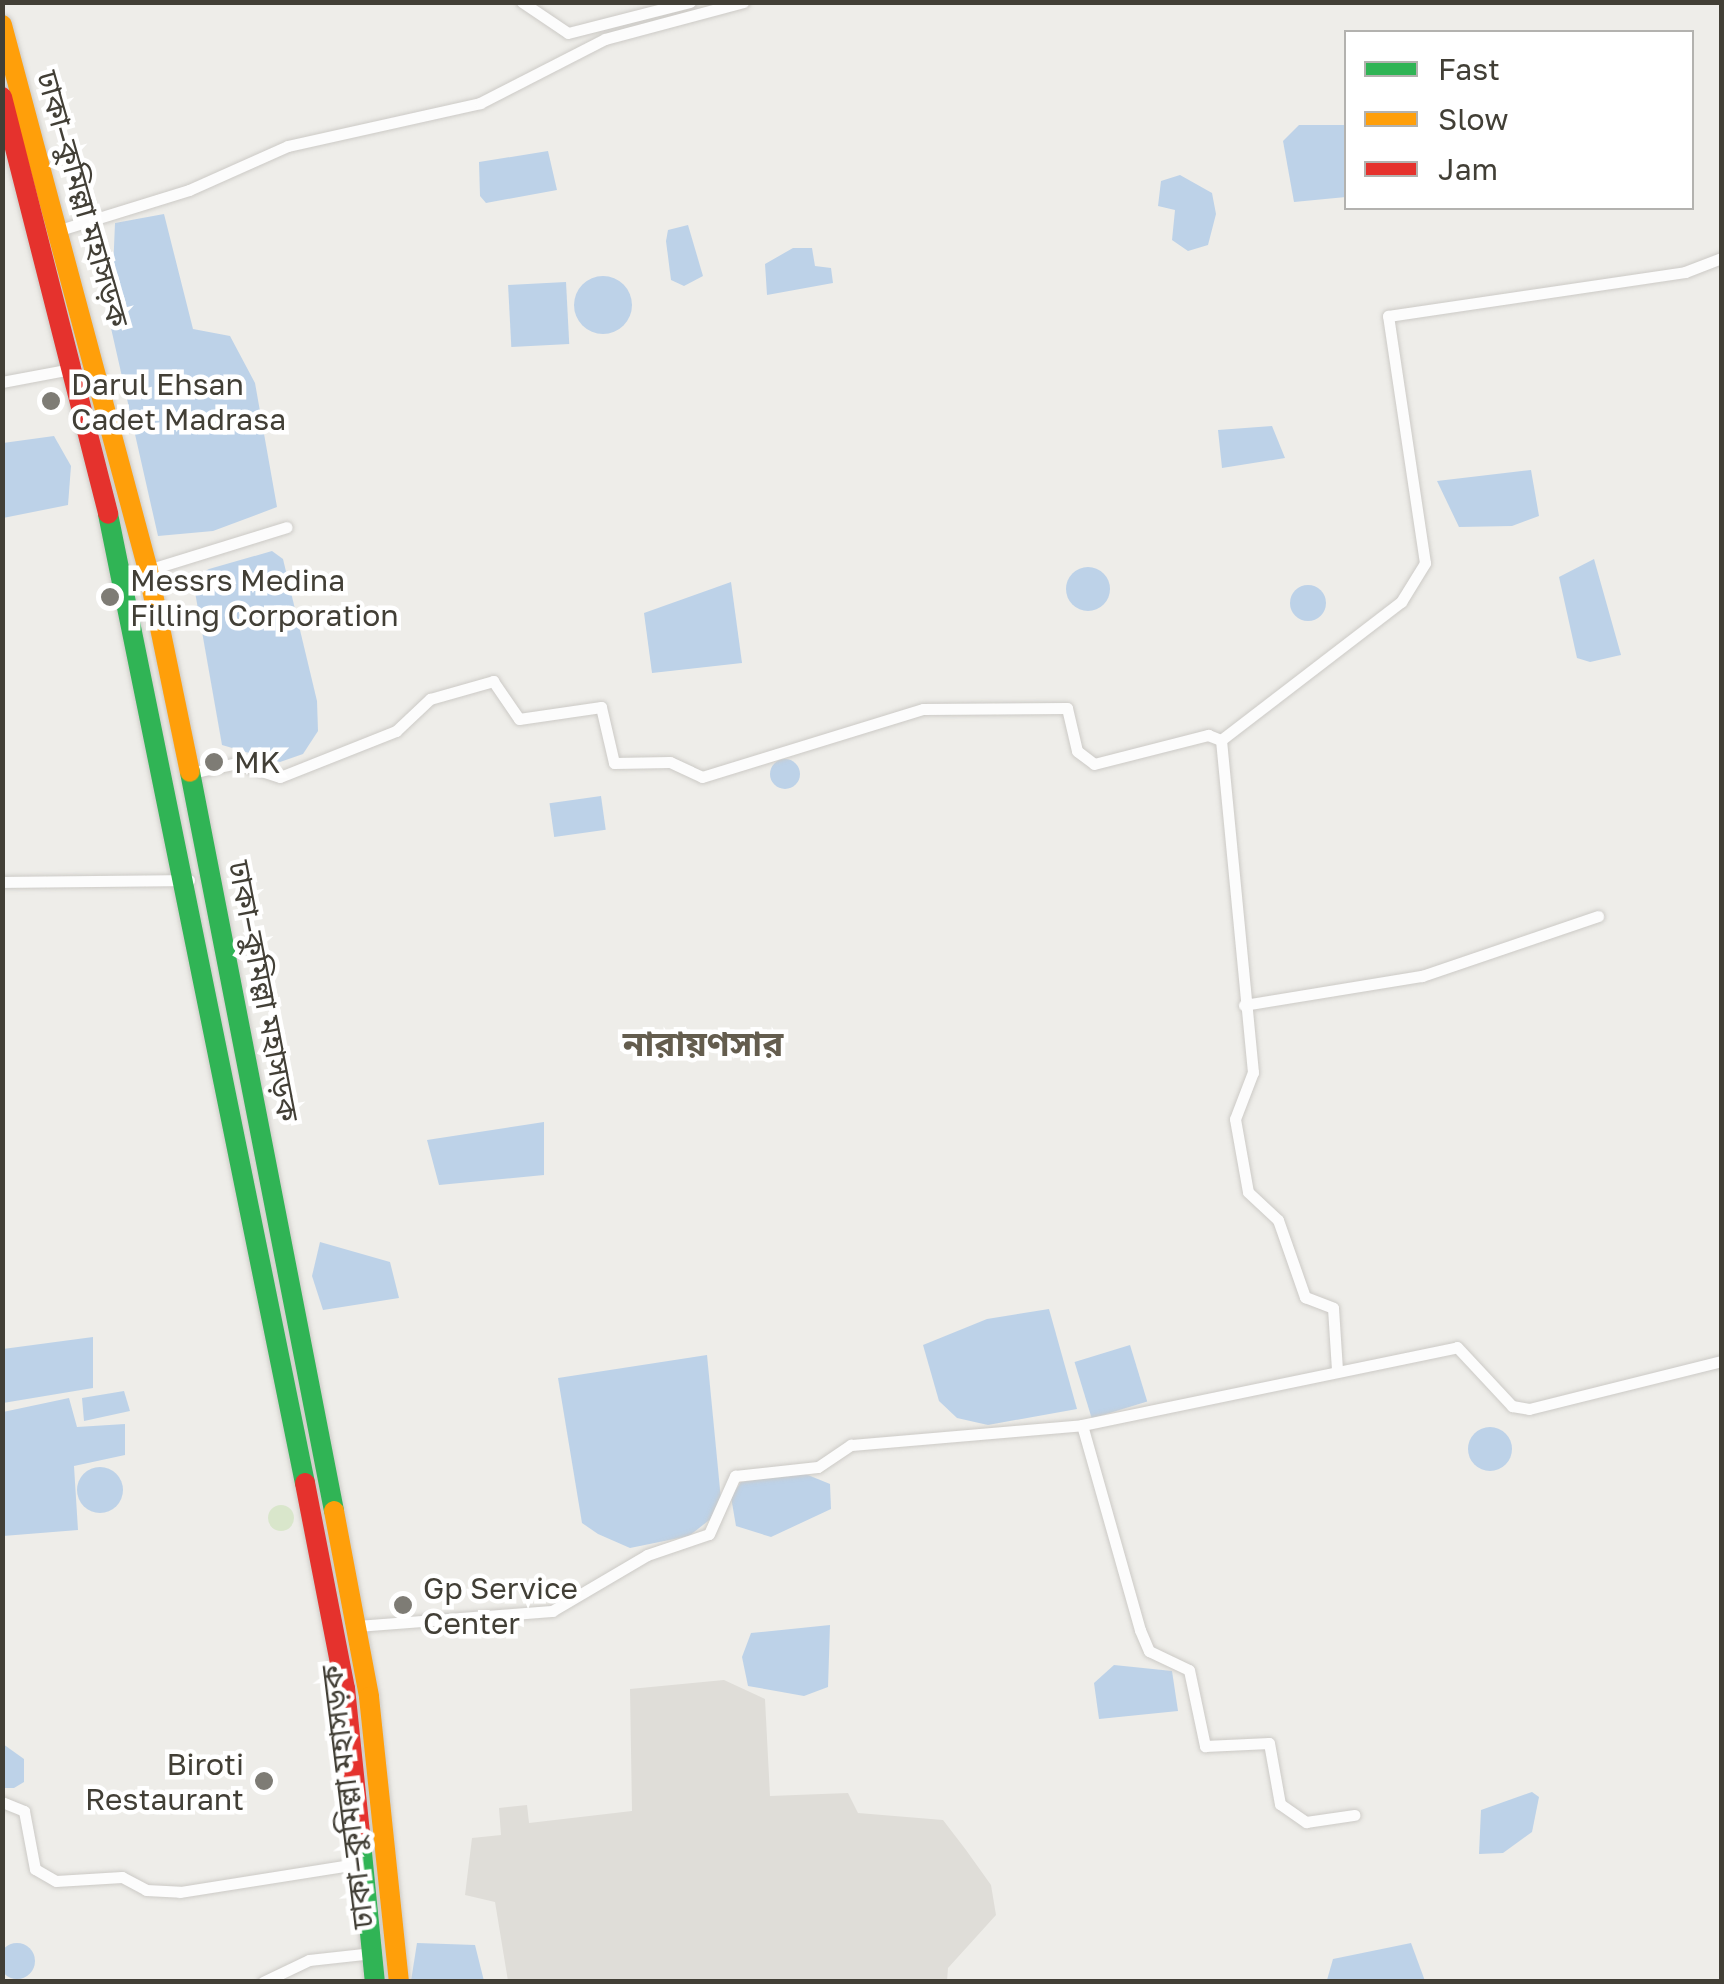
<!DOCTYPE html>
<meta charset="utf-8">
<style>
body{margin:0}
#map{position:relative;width:1724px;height:1984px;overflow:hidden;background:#eeede9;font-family:"Golos Text","Noto Sans Bengali",sans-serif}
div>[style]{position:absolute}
.industrial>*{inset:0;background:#dfddd8}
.green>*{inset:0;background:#d9e6cb}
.round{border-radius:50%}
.water>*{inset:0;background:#bdd2e8;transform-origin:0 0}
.roads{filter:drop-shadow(0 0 2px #cccac6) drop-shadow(0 0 2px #cccac6)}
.street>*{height:11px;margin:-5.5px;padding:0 5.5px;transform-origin:5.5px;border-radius:5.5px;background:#fcfcfc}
.fast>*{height:20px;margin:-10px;padding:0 10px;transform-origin:10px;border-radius:10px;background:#30b455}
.slow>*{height:20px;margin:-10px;padding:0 10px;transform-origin:10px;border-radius:10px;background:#ff9f0a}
.jam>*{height:20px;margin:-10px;padding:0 10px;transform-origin:10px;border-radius:10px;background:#e5322d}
.dots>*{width:28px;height:28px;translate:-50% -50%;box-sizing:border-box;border:5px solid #fff;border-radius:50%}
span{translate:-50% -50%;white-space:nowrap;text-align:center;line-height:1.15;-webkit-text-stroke:9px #fff;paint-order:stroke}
.street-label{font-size:30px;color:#423f36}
.poi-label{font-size:30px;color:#423f36}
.left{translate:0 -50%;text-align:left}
.right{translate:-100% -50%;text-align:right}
.quarter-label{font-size:35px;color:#645d4e;font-weight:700}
.frame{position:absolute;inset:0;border:5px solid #423f36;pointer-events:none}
.legend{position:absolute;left:1344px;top:30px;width:350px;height:180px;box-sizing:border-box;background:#fff;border:2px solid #b3b2af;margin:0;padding:12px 18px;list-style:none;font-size:30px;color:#423f36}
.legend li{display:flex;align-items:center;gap:20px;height:50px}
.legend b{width:50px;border:2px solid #b3b2af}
</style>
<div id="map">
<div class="industrial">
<div style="clip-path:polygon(724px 1680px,765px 1699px,770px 1796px,848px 1793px,858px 1813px,943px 1820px,966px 1850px,991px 1885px,996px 1915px,948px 1968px,947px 1981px,508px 1981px,495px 1902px,465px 1895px,472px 1838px,501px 1835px,499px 1808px,527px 1805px,529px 1823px,632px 1811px,630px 1689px)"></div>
</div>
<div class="green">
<div class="round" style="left:268px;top:1505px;width:26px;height:26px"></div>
</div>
<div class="water">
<div style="clip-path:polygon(1299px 125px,1346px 125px,1346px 197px,1294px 202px,1283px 141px)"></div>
<div style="clip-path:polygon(548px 151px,557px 190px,486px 203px,480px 196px,479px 162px)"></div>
<div style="clip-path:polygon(1180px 175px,1212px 193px,1216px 214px,1208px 245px,1188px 251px,1172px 240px,1175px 210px,1158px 206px,1161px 181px)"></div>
<div style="clip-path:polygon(164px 214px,193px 329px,230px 336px,255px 383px,277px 507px,213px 531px,158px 536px,99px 275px,113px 271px,115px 223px)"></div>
<div style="clip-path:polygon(688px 225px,703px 276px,684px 286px,671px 280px,666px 241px,668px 230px)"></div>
<div style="clip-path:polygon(793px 248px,812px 248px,815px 266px,831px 268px,833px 283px,767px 295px,765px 264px)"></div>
<div class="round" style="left:574px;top:276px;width:58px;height:58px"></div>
<div style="left:566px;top:282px;width:62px;height:58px;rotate:87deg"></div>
<div style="clip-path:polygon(1272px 426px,1285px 458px,1222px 468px,1218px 430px)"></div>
<div style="clip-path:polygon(54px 436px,71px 466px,68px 505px,3px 518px,3px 443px)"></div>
<div style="clip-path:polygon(1531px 470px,1539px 516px,1512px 526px,1459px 527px,1437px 481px)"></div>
<div style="clip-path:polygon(272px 551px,283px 559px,317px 701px,318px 731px,303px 754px,280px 762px,222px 745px,195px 592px,196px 576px,209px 569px)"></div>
<div style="clip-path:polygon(1594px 559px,1621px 655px,1590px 662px,1577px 658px,1559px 577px)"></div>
<div class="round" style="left:1066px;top:567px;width:44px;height:44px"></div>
<div style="clip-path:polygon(731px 582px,742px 663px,652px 673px,644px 613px)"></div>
<div class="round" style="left:1290px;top:585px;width:36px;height:36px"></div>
<div class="round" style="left:770px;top:759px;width:30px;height:30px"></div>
<div style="left:601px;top:796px;width:34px;height:52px;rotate:82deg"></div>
<div style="clip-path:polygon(544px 1122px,544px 1175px,439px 1185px,427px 1140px)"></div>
<div style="clip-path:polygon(320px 1242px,390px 1262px,399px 1298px,323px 1310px,312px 1276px)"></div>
<div style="clip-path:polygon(1049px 1309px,1077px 1409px,988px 1425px,957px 1418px,939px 1401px,923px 1345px,987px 1319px)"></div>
<div style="clip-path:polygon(93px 1337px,93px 1388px,3px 1403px,3px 1349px)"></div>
<div style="left:1130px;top:1345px;width:59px;height:58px;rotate:73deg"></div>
<div style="clip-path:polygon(707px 1355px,722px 1510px,689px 1536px,630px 1548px,598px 1534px,582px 1523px,558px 1378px)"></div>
<div style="clip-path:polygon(124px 1391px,130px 1411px,84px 1421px,82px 1398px)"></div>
<div style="clip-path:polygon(69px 1398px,77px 1427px,125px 1424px,125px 1455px,74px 1466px,78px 1530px,3px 1536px,3px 1412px)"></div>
<div class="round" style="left:1468px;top:1427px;width:44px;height:44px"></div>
<div class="round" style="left:77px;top:1467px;width:46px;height:46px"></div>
<div style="clip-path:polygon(803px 1473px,830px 1484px,831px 1509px,771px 1537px,736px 1526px,731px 1497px,741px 1482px)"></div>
<div style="clip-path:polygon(830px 1625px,828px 1687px,804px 1696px,748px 1686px,742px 1657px,751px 1633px)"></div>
<div style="clip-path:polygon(1114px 1665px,1172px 1671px,1178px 1711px,1099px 1719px,1094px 1683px)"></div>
<div style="clip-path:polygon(3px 1744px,24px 1759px,24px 1782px,14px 1788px,3px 1788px)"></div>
<div style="clip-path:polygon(1532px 1792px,1539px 1797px,1532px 1832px,1503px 1853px,1479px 1854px,1481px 1810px)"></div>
<div style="clip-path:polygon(417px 1943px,475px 1945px,484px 1981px,411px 1981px)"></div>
<div style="clip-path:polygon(1411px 1943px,1425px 1981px,1327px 1980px,1333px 1959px)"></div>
<div class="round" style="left:-1px;top:1943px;width:36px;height:36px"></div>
</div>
<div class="roads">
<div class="street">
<div style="left:522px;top:2px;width:55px;rotate:34deg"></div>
<div style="left:568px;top:33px;width:126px;rotate:-14.3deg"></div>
<div style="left:63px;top:229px;width:132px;rotate:-17.2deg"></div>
<div style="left:189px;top:190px;width:108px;rotate:-24deg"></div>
<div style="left:288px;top:146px;width:197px;rotate:-12.6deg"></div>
<div style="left:480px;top:103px;width:140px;rotate:-27.1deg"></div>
<div style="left:605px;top:39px;width:143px;rotate:-15deg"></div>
<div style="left:2px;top:382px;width:75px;rotate:-10.7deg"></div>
<div style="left:148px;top:570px;width:145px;rotate:-17.2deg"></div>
<div style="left:1221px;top:740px;width:227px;rotate:-37.5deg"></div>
<div style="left:1401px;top:602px;width:46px;rotate:-58.4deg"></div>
<div style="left:1425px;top:563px;width:250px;rotate:-98.5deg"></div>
<div style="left:1388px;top:316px;width:300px;rotate:-8.4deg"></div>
<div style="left:1685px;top:272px;width:40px;rotate:-21deg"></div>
<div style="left:1221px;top:740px;width:334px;rotate:84.5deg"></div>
<div style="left:1253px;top:1072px;width:50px;rotate:111deg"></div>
<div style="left:1235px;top:1119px;width:74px;rotate:79.9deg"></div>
<div style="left:1248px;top:1192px;width:41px;rotate:43deg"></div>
<div style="left:1278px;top:1220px;width:82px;rotate:70.7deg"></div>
<div style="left:1305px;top:1297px;width:30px;rotate:21deg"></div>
<div style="left:1333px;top:1308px;width:62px;rotate:86.3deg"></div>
<div style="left:190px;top:773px;width:48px;rotate:-12deg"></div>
<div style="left:237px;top:763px;width:45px;rotate:18deg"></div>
<div style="left:280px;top:777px;width:125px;rotate:-21.6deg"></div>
<div style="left:396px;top:731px;width:47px;rotate:-43.3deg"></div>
<div style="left:430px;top:699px;width:66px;rotate:-15.9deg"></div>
<div style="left:493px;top:681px;width:46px;rotate:55.6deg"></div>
<div style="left:519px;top:719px;width:83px;rotate:-8.3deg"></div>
<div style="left:601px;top:707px;width:57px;rotate:76.9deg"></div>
<div style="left:614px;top:763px;width:56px;rotate:-1deg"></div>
<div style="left:670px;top:762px;width:35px;rotate:25deg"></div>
<div style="left:702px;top:777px;width:231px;rotate:-17.1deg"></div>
<div style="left:923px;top:709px;width:144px;rotate:-0.4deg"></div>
<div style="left:1067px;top:708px;width:44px;rotate:76.9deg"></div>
<div style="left:1077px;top:751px;width:21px;rotate:37deg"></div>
<div style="left:1094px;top:764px;width:118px;rotate:-14.3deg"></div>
<div style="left:1208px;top:735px;width:14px;rotate:21deg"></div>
<div style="left:2px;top:882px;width:187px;rotate:-0.6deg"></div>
<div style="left:1244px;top:1005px;width:180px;rotate:-9.3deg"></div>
<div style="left:1422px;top:976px;width:186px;rotate:-18.8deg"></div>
<div style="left:1082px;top:1425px;width:213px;rotate:74.2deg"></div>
<div style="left:1140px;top:1630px;width:23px;rotate:67deg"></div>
<div style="left:1149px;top:1651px;width:44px;rotate:25.4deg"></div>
<div style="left:1189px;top:1670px;width:78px;rotate:78.1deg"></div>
<div style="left:1205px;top:1746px;width:64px;rotate:-2.7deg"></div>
<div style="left:1269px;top:1743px;width:62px;rotate:79.8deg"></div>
<div style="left:1280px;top:1804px;width:32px;rotate:35deg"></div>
<div style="left:1306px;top:1822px;width:49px;rotate:-8.3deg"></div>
<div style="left:356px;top:1626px;width:197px;rotate:-4.4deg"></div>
<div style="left:552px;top:1611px;width:110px;rotate:-30.5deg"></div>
<div style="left:647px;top:1555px;width:65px;rotate:-18.7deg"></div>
<div style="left:709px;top:1534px;width:64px;rotate:-65.9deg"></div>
<div style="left:735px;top:1476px;width:83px;rotate:-6.2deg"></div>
<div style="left:818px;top:1467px;width:40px;rotate:-34deg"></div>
<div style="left:851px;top:1445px;width:232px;rotate:-4.9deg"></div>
<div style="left:1082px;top:1425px;width:383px;rotate:-11.7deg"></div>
<div style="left:1457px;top:1347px;width:81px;rotate:47deg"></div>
<div style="left:1512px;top:1406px;width:17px;rotate:10deg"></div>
<div style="left:1529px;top:1409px;width:199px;rotate:-14deg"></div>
<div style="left:2px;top:1802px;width:24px;rotate:22deg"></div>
<div style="left:24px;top:1811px;width:59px;rotate:79.3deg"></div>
<div style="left:35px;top:1869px;width:24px;rotate:30deg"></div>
<div style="left:56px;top:1881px;width:66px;rotate:-3.5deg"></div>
<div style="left:122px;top:1877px;width:27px;rotate:28deg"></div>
<div style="left:146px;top:1890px;width:34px;rotate:3deg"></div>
<div style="left:180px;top:1892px;width:186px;rotate:-9deg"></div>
<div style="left:263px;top:1982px;width:51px;rotate:-25.6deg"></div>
<div style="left:309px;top:1960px;width:64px;rotate:-6.2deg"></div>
</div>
<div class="fast">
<div style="left:108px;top:514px;width:989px;rotate:78.51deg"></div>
<div style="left:190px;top:772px;width:753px;rotate:78.97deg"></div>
<div style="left:360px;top:1833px;width:150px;rotate:84.3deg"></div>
</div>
<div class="slow">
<div style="left:2px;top:25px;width:564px;rotate:75deg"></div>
<div style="left:148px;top:570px;width:206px;rotate:78.3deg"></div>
<div style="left:334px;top:1511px;width:189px;rotate:79.3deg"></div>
<div style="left:369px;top:1697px;width:287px;rotate:84deg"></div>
</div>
<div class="jam">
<div style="left:2px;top:97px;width:430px;rotate:75.7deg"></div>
<div style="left:305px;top:1483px;width:209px;rotate:79deg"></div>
<div style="left:345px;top:1688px;width:146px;rotate:84.1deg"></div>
</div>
</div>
<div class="dots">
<div style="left:51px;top:401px;background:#7e7c75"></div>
<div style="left:110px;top:597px;background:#7e7c75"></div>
<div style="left:214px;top:762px;background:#7e7c75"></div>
<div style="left:403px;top:1605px;background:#7e7c75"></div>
<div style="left:264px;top:1781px;background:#7e7c75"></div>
</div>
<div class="street-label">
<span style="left:83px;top:199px;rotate:74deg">ঢাকা–কুমিল্লা মহাসড়ক</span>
<span style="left:264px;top:991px;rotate:79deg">ঢাকা–কুমিল্লা মহাসড়ক</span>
<span style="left:347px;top:1797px;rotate:-97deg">ঢাকা–কুমিল্লা মহাসড়ক</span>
</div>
<div class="poi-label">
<span class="left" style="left:71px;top:401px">Darul Ehsan<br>Cadet Madrasa</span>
<span class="left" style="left:130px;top:597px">Messrs Medina<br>Filling Corporation</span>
<span class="left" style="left:234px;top:762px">MK</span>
<span class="left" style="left:423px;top:1605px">Gp Service<br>Center</span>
<span class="right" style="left:244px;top:1781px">Biroti<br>Restaurant</span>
</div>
<div class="quarter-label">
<span style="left:703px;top:1043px">নারায়ণসার</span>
</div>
<div class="frame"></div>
<ul class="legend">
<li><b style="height:12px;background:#30b455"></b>Fast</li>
<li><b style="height:12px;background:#ff9f0a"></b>Slow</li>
<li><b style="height:12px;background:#e5322d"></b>Jam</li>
</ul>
</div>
